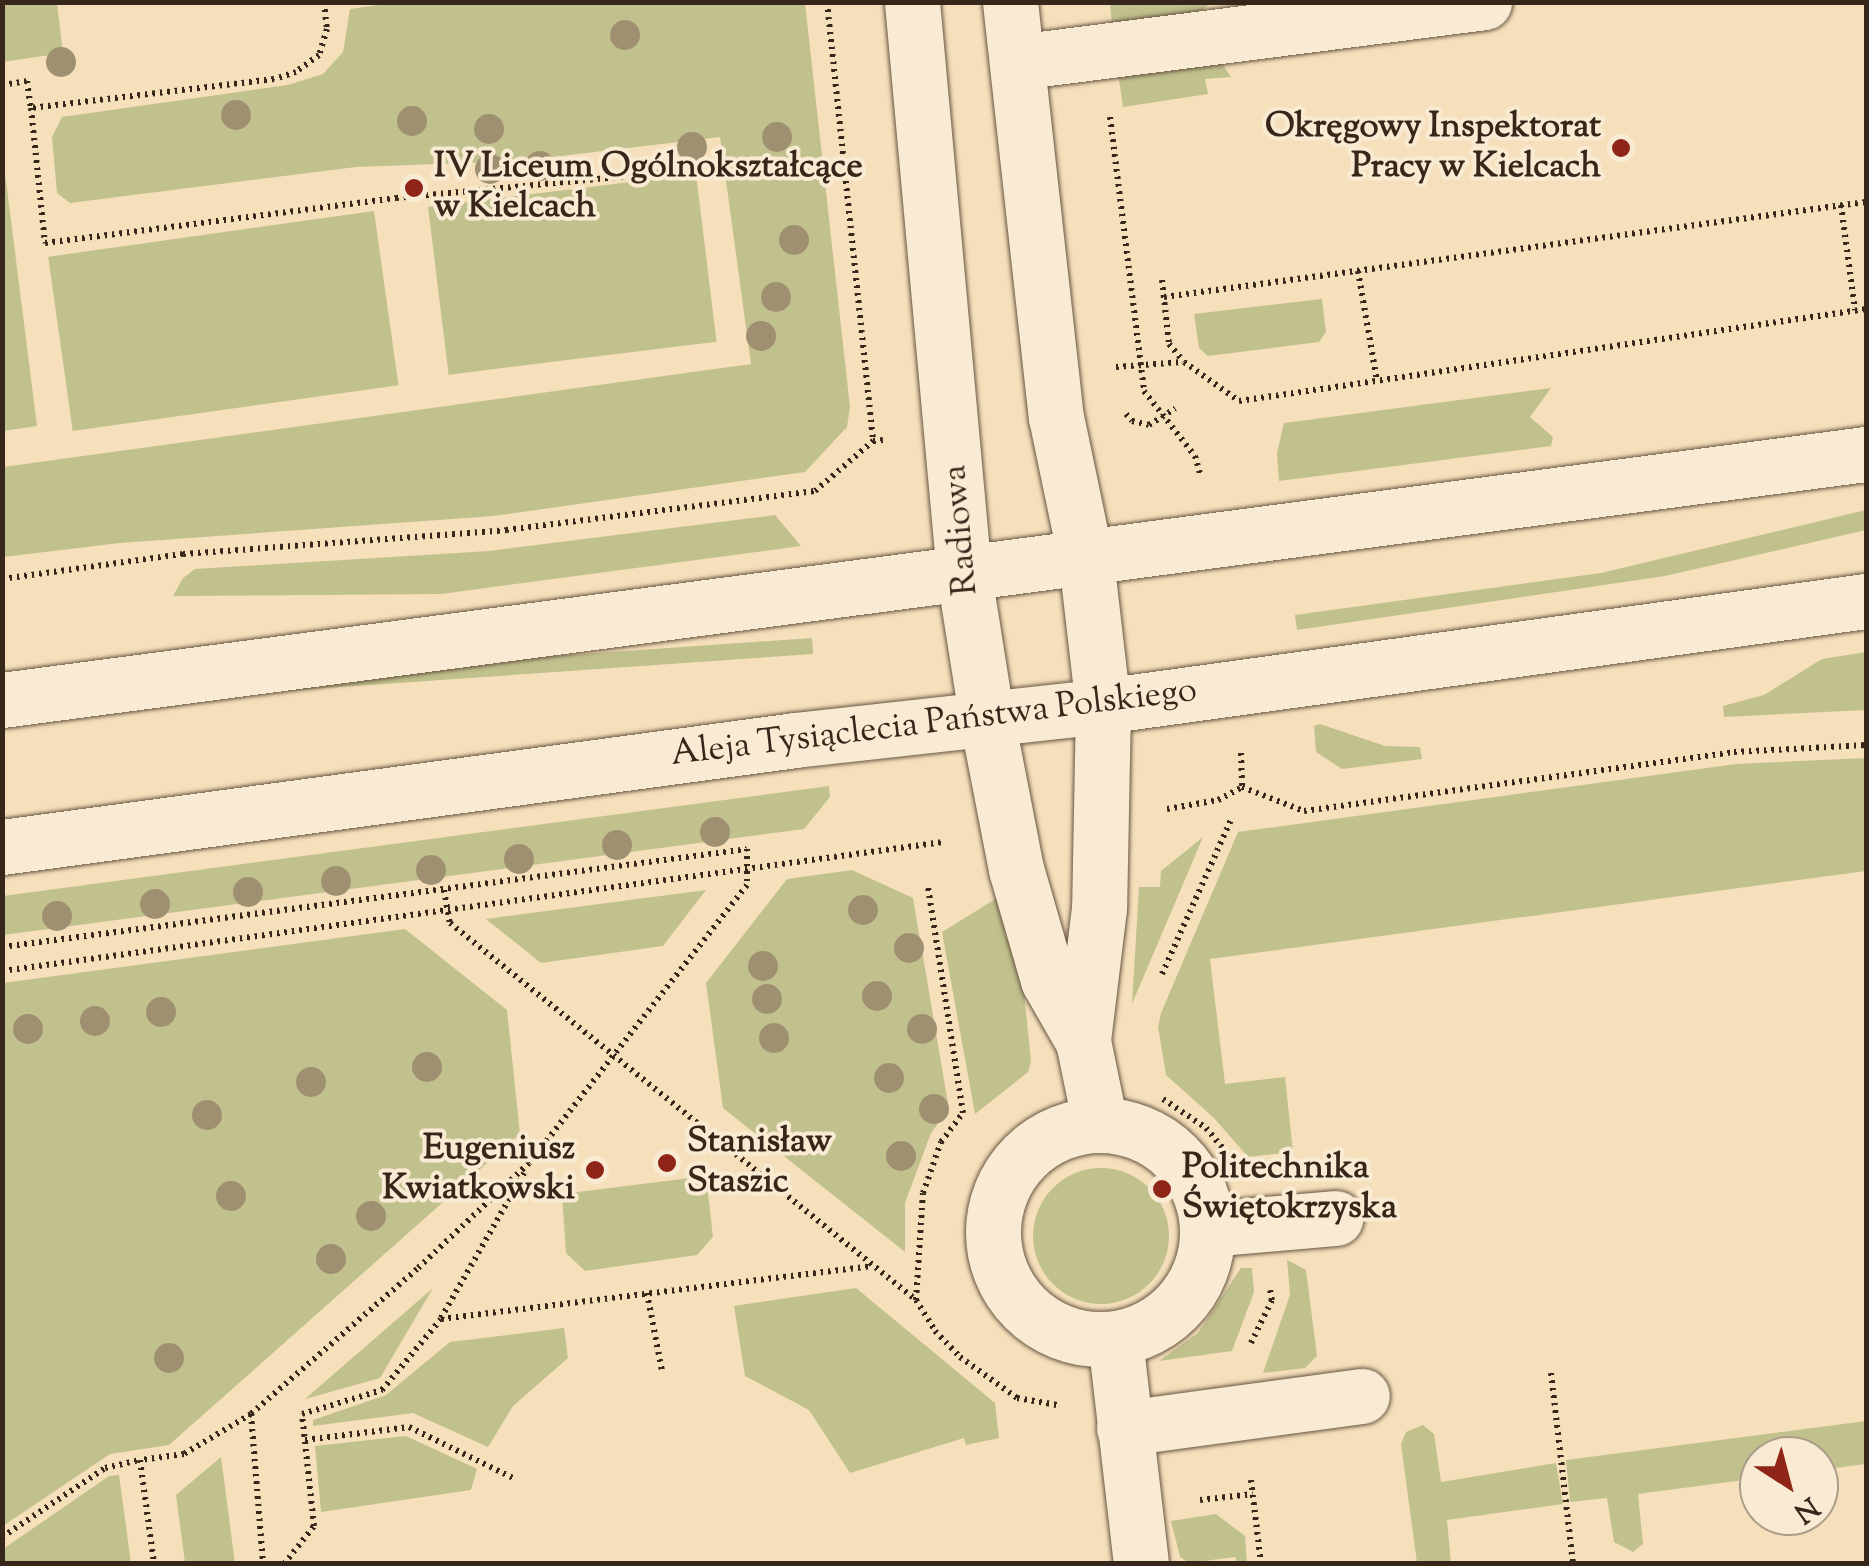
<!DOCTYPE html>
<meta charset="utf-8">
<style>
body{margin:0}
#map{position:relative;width:1869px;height:1566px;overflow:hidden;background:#f6e0bb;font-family:"Sorts Mill Goudy",serif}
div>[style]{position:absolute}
.green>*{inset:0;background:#c1c18d;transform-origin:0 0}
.round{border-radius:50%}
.path>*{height:6px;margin-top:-3px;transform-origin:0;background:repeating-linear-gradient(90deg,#37271a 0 2.5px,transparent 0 7.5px)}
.roads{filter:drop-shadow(0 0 2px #675542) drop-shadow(0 0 2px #675542)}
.minor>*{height:55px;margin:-27.5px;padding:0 27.5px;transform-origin:27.5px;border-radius:27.5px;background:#f9ebd3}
.minor>.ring{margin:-27.5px;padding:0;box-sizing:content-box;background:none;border:55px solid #f9ebd3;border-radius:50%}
.trees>*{width:30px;height:30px;margin:-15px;border-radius:50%;background:#a09072}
.dots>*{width:28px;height:28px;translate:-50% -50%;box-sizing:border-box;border:5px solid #f9ebd3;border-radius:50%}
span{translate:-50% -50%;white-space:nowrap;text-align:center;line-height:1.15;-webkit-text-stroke:8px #f9ebd3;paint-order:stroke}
.poi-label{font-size:35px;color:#37271a;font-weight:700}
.right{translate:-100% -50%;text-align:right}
.left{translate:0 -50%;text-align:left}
.street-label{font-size:35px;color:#37271a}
.frame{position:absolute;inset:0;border:5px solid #37271a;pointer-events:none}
.north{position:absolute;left:1739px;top:1436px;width:100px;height:100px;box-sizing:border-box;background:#f9ebd3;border:2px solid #ab9d89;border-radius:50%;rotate:144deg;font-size:28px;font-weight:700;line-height:40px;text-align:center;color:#37271a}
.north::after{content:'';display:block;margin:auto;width:35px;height:45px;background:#8f2418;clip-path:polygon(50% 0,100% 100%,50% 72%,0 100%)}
</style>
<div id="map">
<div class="green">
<div style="clip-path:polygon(3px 2px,57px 3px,63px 53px,3px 62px)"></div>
<div style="clip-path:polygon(399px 2px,805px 3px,850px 407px,847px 427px,805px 472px,494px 516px,120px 543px,3px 557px,3px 467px,751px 364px,720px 137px,519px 161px,356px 167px,70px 203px,57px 193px,52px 137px,62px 117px,288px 85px,323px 74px,343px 52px,350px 9px)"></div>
<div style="clip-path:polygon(1110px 3px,1210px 3px,1200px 13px,1112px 24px)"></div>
<div style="clip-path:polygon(1221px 62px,1231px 77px,1205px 79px,1208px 94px,1123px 107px,1118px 73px)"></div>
<div style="clip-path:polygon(3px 157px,37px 426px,3px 431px,2px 431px)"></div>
<div style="left:696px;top:174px;width:169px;height:270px;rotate:83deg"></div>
<div style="left:374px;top:211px;width:176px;height:329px;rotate:82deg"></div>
<div style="clip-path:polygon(1322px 299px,1326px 332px,1319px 342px,1208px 356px,1199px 348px,1194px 314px)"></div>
<div style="clip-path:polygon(1551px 388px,1530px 417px,1553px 437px,1551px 446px,1279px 481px,1277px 453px,1284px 423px)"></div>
<div style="clip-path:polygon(1866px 510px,1866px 530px,1665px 576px,1297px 630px,1295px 615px,1601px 573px)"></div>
<div style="clip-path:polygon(775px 515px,801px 546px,441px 594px,173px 596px,183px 578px,195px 569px,489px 551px)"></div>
<div style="left:812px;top:638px;width:16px;height:816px;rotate:86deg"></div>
<div style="clip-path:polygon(1866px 652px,1866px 710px,1724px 717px,1723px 706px,1764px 695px,1822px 659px)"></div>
<div style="clip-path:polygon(1320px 724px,1385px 746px,1420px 747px,1422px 759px,1342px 769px,1316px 752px,1314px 726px)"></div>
<div style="clip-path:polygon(1866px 758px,1866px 871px,1210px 959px,1225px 1084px,1285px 1077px,1293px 1152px,1248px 1157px,1214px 1118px,1166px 1075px,1158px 1027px,1161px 1013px,1238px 832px,1736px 764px)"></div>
<div style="clip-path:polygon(829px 786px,830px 797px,804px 829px,3px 935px,3px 896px)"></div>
<div style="clip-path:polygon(1203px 837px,1132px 1004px,1139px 887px,1160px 887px,1161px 871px)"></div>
<div style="clip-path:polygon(852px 870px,913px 898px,949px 1109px,931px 1133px,905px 1203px,905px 1252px,723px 1108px,706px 983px,787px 879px)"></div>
<div style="clip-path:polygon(706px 890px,663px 946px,541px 963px,486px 919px)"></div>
<div style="clip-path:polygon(997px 898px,1024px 992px,1031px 1062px,1028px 1072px,975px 1114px,942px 932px)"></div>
<div style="clip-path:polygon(405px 929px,507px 1010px,520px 1134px,169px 1445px,110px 1454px,3px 1526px,3px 983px)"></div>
<div class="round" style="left:1033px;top:1168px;width:136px;height:136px"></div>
<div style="clip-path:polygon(706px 1176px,713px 1237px,697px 1255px,585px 1271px,566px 1253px,562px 1194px)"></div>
<div style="clip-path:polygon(1287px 1260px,1306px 1270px,1317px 1356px,1305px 1368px,1263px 1373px,1290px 1295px)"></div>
<div style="clip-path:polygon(1241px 1268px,1252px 1268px,1254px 1292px,1232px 1351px,1159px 1361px,1198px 1333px)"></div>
<div style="clip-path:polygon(433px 1288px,380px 1378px,305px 1399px)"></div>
<div style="clip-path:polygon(856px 1288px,995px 1403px,999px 1438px,966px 1445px,964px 1438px,850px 1473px,809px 1410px,745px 1376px,734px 1306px)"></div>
<div style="clip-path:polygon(564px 1328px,568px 1358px,513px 1406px,488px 1447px,413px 1413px,313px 1426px,313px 1420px,386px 1395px,450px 1342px)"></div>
<div style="clip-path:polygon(1866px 1421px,1866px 1464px,1819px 1470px,1819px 1456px,1759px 1456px,1759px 1478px,1638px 1494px,1643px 1544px,1633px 1552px,1614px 1542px,1607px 1498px,1570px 1502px,1566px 1460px)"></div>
<div style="clip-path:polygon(1423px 1425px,1434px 1434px,1441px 1482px,1556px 1463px,1563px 1504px,1447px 1520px,1451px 1563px,1417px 1563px,1401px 1444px,1406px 1432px)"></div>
<div style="clip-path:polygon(406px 1436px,477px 1469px,471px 1490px,321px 1512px,315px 1446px)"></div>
<div style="clip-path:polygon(221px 1457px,235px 1563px,185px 1563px,176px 1495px)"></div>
<div style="clip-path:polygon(119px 1475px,131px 1563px,3px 1563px,3px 1549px,109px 1476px)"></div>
<div style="clip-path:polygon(1216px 1514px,1245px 1536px,1247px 1563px,1238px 1563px,1235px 1557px,1189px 1563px,1180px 1557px,1171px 1521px)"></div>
</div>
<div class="path">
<div style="left:324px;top:2px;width:27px;rotate:84deg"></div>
<div style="left:327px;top:29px;width:27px;rotate:107deg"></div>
<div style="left:319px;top:55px;width:29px;rotate:144deg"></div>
<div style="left:296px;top:72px;width:23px;rotate:162deg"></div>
<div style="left:274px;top:79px;width:245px;rotate:173.2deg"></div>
<div style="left:31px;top:108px;width:136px;rotate:84.1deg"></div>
<div style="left:45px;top:243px;width:354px;rotate:-7.3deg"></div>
<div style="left:396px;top:198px;width:318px;rotate:-5.4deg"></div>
<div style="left:827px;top:2px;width:441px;rotate:84deg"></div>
<div style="left:2px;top:85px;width:25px;rotate:-9deg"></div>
<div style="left:27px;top:81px;width:27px;rotate:82deg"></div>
<div style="left:1110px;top:117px;width:276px;rotate:82.9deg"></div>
<div style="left:1144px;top:391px;width:83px;rotate:51.9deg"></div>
<div style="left:1195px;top:456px;width:19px;rotate:74deg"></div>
<div style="left:1841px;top:205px;width:106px;rotate:82.4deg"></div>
<div style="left:1358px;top:271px;width:112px;rotate:80.2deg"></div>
<div style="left:1162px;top:280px;width:64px;rotate:83.8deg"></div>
<div style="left:1169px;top:344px;width:23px;rotate:50deg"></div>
<div style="left:1184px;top:362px;width:67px;rotate:35.3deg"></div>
<div style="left:1239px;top:401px;width:634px;rotate:-8.35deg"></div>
<div style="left:1164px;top:297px;width:708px;rotate:-7.71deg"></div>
<div style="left:1116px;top:367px;width:66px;rotate:-4.3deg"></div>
<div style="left:1126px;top:414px;width:9px;rotate:49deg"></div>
<div style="left:1132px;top:421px;width:17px;rotate:13deg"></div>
<div style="left:1149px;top:425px;width:31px;rotate:-32deg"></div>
<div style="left:2px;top:579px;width:183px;rotate:-7.9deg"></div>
<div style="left:183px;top:554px;width:324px;rotate:-4.2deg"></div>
<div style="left:506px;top:530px;width:311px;rotate:-7.2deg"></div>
<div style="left:815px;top:491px;width:77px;rotate:-40.8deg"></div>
<div style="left:873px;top:441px;width:10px;rotate:-6deg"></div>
<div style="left:1241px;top:753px;width:34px;rotate:88deg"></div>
<div style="left:1242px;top:787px;width:66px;rotate:21.2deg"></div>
<div style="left:1304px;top:811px;width:434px;rotate:-7.8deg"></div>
<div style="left:1734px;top:752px;width:132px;rotate:-3deg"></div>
<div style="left:1167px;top:809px;width:52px;rotate:-10deg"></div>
<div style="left:1218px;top:800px;width:27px;rotate:-28deg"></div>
<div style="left:444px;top:890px;width:34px;rotate:80deg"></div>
<div style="left:450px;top:923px;width:599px;rotate:38.97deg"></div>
<div style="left:916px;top:1300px;width:107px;rotate:-86.3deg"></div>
<div style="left:923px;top:1193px;width:54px;rotate:-70.6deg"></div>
<div style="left:941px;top:1142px;width:36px;rotate:-53deg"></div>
<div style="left:963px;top:1113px;width:230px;rotate:-98.8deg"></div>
<div style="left:2px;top:947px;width:751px;rotate:-7.49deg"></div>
<div style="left:747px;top:849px;width:36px;rotate:90deg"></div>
<div style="left:747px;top:885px;width:353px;rotate:128.1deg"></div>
<div style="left:529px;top:1163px;width:154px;rotate:136.6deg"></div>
<div style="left:417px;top:1269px;width:220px;rotate:138.9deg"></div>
<div style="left:251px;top:1414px;width:78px;rotate:149.2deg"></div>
<div style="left:184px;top:1454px;width:44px;rotate:172.2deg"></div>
<div style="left:140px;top:1460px;width:105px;rotate:82.3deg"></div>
<div style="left:2px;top:971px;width:950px;rotate:-7.81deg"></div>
<div style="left:1162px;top:974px;width:169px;rotate:-65.9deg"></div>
<div style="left:1163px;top:1099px;width:52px;rotate:34deg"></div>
<div style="left:1206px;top:1128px;width:40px;rotate:50deg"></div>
<div style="left:647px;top:1293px;width:79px;rotate:79.1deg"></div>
<div style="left:916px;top:1300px;width:36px;rotate:58deg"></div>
<div style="left:935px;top:1331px;width:36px;rotate:46deg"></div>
<div style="left:960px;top:1357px;width:70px;rotate:35.7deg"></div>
<div style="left:1017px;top:1398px;width:41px;rotate:9.9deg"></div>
<div style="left:441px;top:1318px;width:167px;rotate:-60.2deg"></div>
<div style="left:1251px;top:1343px;width:48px;rotate:-64deg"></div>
<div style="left:1272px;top:1300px;width:10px;rotate:-101deg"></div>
<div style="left:1551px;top:1373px;width:192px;rotate:83.4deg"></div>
<div style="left:251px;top:1414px;width:150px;rotate:85.4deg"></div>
<div style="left:305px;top:1440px;width:105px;rotate:-7.1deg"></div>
<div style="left:409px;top:1427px;width:118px;rotate:26.1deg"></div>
<div style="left:1251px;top:1480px;width:85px;rotate:83.2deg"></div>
<div style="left:1200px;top:1500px;width:53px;rotate:-6.5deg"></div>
<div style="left:2px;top:1537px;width:124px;rotate:-33.8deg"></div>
<div style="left:105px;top:1468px;width:36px;rotate:-13deg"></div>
<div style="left:284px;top:1564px;width:48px;rotate:-51.7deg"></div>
<div style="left:314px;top:1526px;width:113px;rotate:-96.1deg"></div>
<div style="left:302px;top:1414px;width:84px;rotate:-16.7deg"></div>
<div style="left:382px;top:1390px;width:92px;rotate:-50.3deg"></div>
<div style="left:441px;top:1319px;width:435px;rotate:-7deg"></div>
</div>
<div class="roads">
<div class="minor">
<div style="left:912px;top:2px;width:575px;rotate:84.81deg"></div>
<div style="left:964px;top:575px;width:147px;rotate:81deg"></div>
<div style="left:987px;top:720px;width:152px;rotate:79deg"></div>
<div style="left:1016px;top:869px;width:116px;rotate:73.9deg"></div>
<div style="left:1048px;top:980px;width:70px;rotate:60.2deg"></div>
<div style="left:1083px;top:1041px;width:85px;rotate:78.4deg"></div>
<div style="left:1010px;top:2px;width:418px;rotate:83.7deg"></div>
<div style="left:1056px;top:417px;width:146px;rotate:78.2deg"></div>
<div style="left:1086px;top:560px;width:147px;rotate:83.4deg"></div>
<div style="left:1103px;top:706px;width:202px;rotate:91.1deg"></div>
<div style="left:1099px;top:908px;width:134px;rotate:96.9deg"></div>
<div style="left:1017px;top:62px;width:471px;rotate:-7.3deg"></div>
<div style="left:2px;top:700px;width:1880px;rotate:-7.52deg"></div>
<div style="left:2px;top:847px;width:800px;rotate:-7.68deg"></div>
<div style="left:795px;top:740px;width:310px;rotate:-6.3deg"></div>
<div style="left:1103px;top:706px;width:770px;rotate:-7.84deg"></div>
<div class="ring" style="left:993px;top:1125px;width:159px;height:159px"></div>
<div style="left:1208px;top:1229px;width:128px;rotate:-4.9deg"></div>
<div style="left:1115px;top:1339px;width:226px;rotate:83.4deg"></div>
<div style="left:1124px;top:1428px;width:240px;rotate:-7.7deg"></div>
</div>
</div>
<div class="trees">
<div style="left:625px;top:35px"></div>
<div style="left:61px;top:62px"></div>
<div style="left:236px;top:115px"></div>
<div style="left:412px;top:121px"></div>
<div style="left:489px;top:129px"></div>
<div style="left:777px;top:137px"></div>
<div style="left:692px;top:147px"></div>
<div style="left:540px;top:166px"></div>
<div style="left:490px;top:169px"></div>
<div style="left:794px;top:240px"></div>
<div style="left:776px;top:297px"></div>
<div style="left:761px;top:336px"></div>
<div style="left:715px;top:832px"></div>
<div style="left:617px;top:845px"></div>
<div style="left:519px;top:859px"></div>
<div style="left:431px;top:870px"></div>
<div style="left:336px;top:881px"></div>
<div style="left:248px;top:892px"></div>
<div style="left:155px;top:904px"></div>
<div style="left:863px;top:910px"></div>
<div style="left:57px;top:916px"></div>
<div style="left:909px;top:948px"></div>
<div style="left:763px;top:966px"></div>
<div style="left:877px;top:996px"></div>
<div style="left:767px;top:999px"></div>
<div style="left:161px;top:1012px"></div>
<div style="left:95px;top:1021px"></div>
<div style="left:28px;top:1029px"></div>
<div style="left:922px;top:1029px"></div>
<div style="left:774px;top:1038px"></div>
<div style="left:427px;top:1067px"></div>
<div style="left:889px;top:1078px"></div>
<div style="left:311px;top:1082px"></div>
<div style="left:934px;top:1109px"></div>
<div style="left:207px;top:1115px"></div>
<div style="left:901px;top:1156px"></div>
<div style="left:231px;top:1196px"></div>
<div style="left:371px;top:1216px"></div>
<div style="left:331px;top:1259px"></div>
<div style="left:169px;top:1358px"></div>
</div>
<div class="dots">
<div style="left:1621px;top:148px;background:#8f2418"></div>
<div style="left:414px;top:188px;background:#8f2418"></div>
<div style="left:667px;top:1163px;background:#8f2418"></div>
<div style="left:595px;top:1170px;background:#8f2418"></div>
<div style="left:1162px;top:1189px;background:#8f2418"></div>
</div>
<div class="poi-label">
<span class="right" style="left:1601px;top:148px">Okręgowy Inspektorat<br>Pracy w Kielcach</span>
<span class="left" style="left:434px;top:188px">IV Liceum Ogólnokształcące<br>w Kielcach</span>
<span class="left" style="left:687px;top:1163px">Stanisław<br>Staszic</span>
<span class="right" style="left:575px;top:1170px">Eugeniusz<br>Kwiatkowski</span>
<span class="left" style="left:1182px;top:1189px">Politechnika<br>Świętokrzyska</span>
</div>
<div class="street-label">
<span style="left:962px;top:530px;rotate:-95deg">Radiowa</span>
<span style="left:934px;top:724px;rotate:-7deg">Aleja Tysiąclecia Państwa Polskiego</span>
</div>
<div class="frame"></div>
<div class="north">N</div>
</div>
